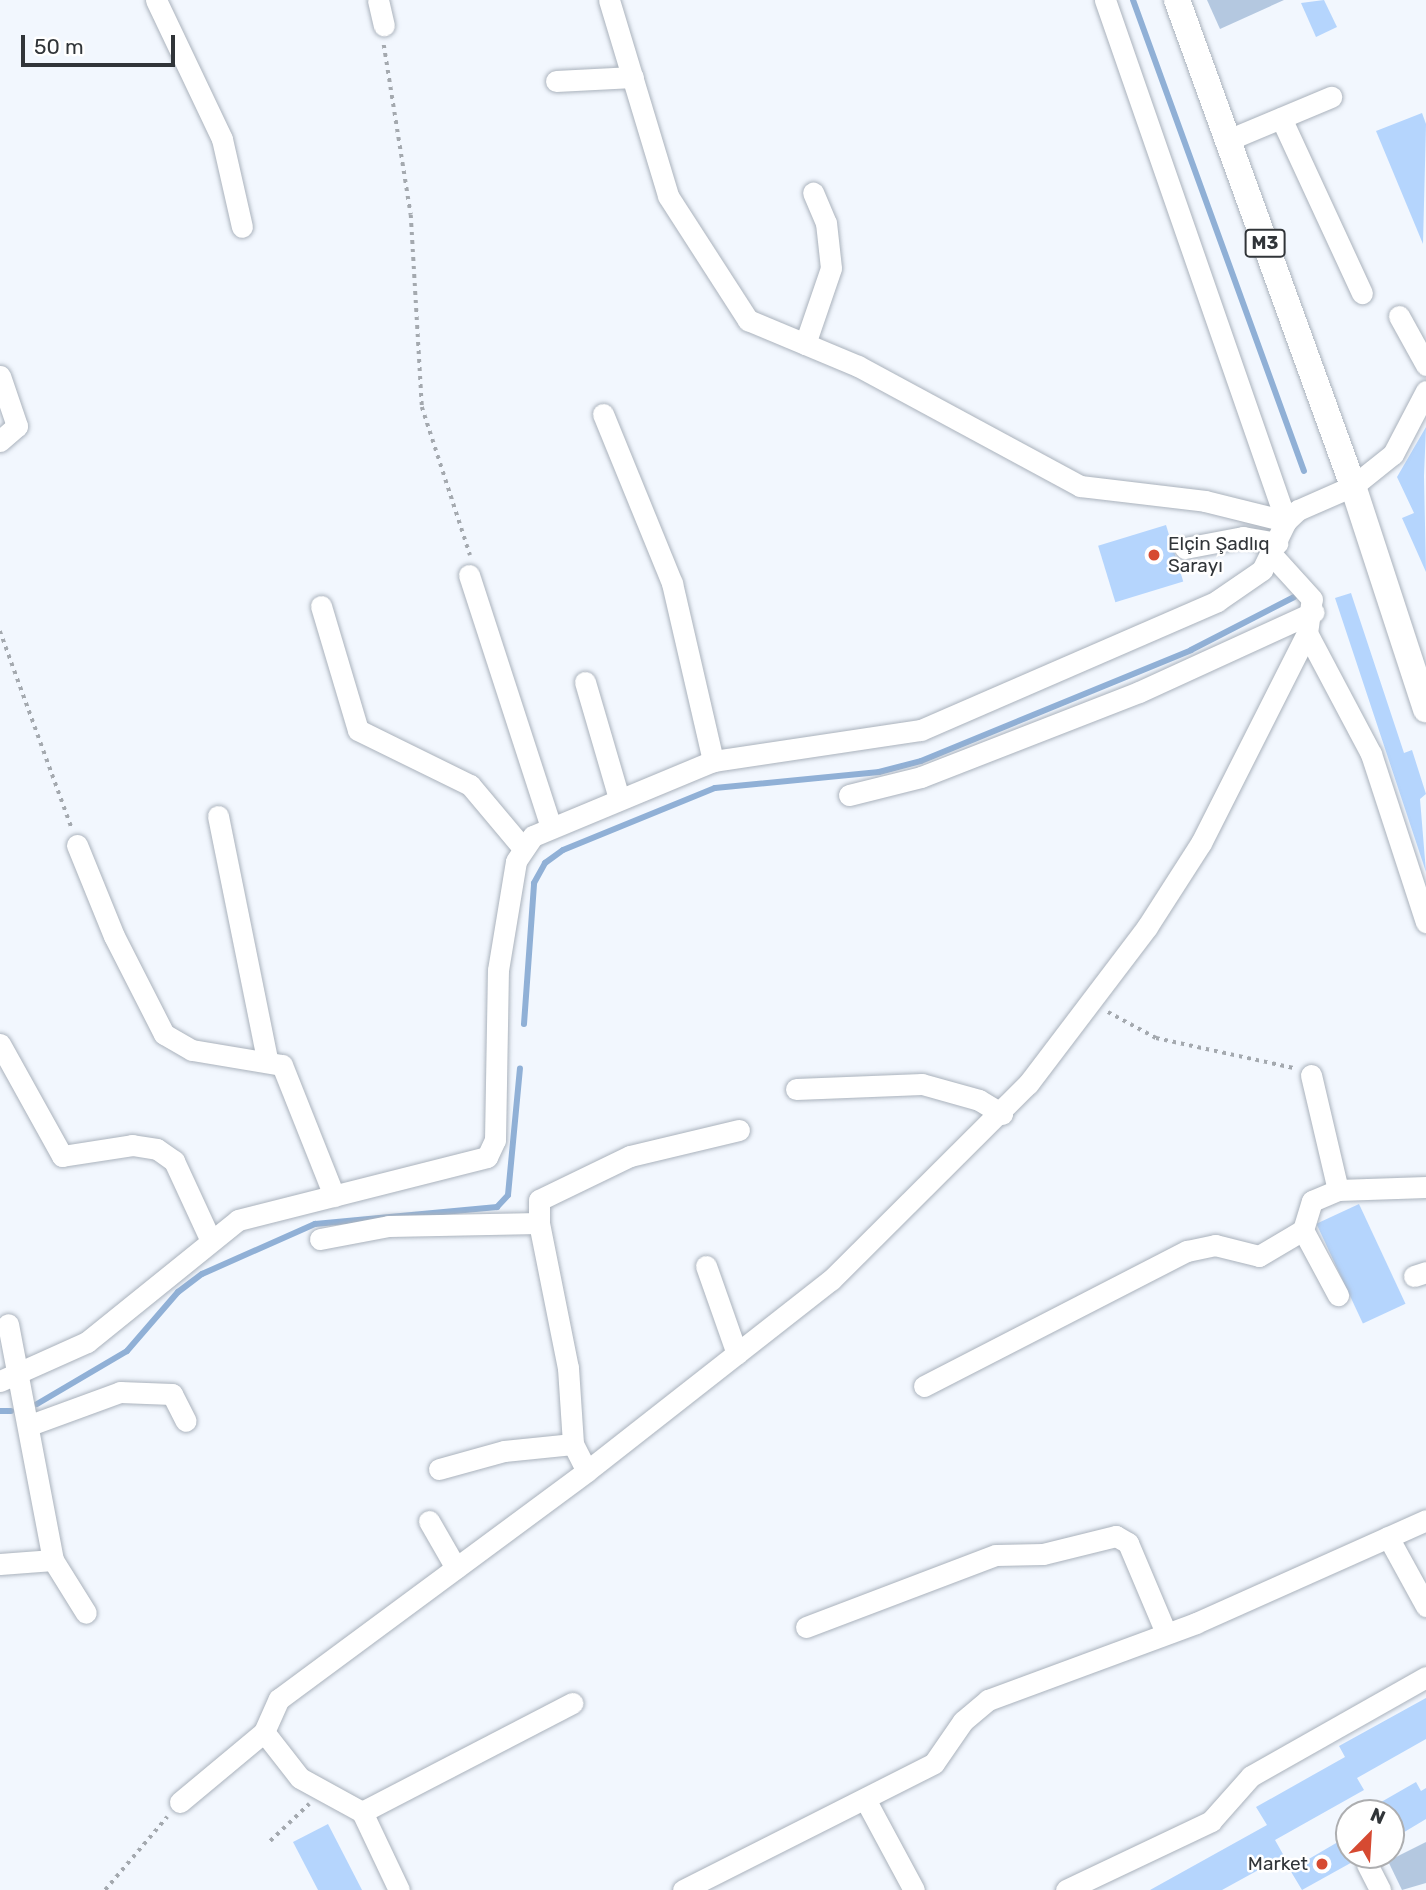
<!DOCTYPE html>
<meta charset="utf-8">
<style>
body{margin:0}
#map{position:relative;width:1426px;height:1890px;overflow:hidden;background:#f2f7fe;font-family:Rubik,sans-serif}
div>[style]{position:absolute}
.green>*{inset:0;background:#b4c8e0}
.stream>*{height:6px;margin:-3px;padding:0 3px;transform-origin:3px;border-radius:3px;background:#90b0d6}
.building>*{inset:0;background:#b5d5fd;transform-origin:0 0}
.path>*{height:3.5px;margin-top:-1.75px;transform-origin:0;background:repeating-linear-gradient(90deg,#a4a9af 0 3.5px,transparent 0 8.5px)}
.roads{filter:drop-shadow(0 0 2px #aab2bc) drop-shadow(0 0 2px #aab2bc)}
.minor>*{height:21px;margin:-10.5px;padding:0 10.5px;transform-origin:10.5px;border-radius:10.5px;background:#fff}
.major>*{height:26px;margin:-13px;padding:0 13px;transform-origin:13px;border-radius:13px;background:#fff}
.dots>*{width:19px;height:19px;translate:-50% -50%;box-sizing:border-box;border:4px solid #fff;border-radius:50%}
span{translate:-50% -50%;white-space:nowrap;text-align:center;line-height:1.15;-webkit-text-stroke:5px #fff;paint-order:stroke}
.shield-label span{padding:2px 5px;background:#fff;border:2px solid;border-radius:5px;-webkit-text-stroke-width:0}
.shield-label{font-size:18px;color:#313539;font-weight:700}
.poi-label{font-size:19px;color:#313539}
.left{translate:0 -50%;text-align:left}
.right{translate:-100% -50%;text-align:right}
.north{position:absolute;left:1335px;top:1799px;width:70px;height:70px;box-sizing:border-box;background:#fff;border:2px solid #adaeb0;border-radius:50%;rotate:24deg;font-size:19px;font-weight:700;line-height:28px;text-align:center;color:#313539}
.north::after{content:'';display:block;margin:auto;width:24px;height:32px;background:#d64a32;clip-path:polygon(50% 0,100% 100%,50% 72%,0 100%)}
.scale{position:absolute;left:21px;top:35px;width:154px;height:32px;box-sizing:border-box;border:4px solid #313539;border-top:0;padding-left:9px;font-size:21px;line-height:24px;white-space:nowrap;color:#313539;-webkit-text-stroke:5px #fff;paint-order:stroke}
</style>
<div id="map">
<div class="green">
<div style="clip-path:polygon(1207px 0,1284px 0,1220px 29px)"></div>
<div style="clip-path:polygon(1426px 1842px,1426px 1883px,1402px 1890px,1388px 1861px)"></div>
</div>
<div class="stream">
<div style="left:1133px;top:0;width:501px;rotate:70.05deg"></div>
<div style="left:524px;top:1024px;width:141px;rotate:-85.9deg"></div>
<div style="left:534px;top:883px;width:23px;rotate:-61deg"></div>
<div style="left:545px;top:863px;width:22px;rotate:-36deg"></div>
<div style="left:563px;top:850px;width:164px;rotate:-22.2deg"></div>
<div style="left:715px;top:788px;width:165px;rotate:-5.6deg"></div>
<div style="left:879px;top:772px;width:43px;rotate:-14.7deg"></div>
<div style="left:921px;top:761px;width:292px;rotate:-22.3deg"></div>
<div style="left:1191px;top:650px;width:116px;rotate:-27.2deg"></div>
<div style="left:37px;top:1404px;width:104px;rotate:-30.5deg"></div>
<div style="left:127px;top:1351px;width:78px;rotate:-49.2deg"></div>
<div style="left:178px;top:1292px;width:30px;rotate:-37deg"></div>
<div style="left:202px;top:1274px;width:124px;rotate:-23.9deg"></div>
<div style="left:315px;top:1224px;width:183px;rotate:-5.3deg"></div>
<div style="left:497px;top:1207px;width:16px;rotate:-47deg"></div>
<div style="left:508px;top:1195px;width:127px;rotate:-84.6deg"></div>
<div style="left:0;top:1411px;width:11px"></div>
</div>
<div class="building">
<div style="clip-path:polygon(1324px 0,1337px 27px,1316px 37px,1301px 3px)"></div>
<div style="clip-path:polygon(1422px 113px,1426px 124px,1423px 244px,1376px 131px)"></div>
<div style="clip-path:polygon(1426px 427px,1424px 476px,1426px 572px,1402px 518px,1414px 513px,1397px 477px)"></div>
<div style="left:1166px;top:525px;width:59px;height:71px;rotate:73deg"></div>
<div style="clip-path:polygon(1351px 593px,1404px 753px,1412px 750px,1426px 794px,1420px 799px,1426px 872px,1335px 598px)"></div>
<div style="left:1359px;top:1204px;width:110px;height:47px;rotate:65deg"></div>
<div style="clip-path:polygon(1426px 1698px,1426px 1739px,1357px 1778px,1364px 1790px,1275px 1840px,1284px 1856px,1222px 1890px,1150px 1890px,1267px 1825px,1256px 1807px,1345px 1757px,1339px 1746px)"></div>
<div style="clip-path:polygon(1416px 1782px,1421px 1791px,1426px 1788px,1426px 1819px,1391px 1840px,1391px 1813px,1362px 1813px)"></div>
<div style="clip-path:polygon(1349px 1821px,1349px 1855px,1365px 1855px,1302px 1890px,1290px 1870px,1343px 1839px,1336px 1828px)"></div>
<div style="clip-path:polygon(328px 1824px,362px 1890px,318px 1890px,293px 1842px)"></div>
</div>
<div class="path">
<div style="left:384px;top:45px;width:172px;rotate:81deg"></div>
<div style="left:411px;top:215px;width:192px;rotate:86.7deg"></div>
<div style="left:422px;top:407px;width:156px;rotate:72deg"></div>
<div style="left:0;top:631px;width:208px;rotate:70deg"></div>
<div style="left:1108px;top:1012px;width:55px;rotate:28.4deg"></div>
<div style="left:1156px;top:1038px;width:141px;rotate:12.3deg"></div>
<div style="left:270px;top:1841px;width:54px;rotate:-43.5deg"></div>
<div style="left:105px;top:1890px;width:96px;rotate:-49.7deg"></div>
</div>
<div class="roads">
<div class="minor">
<div style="left:156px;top:0;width:154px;rotate:64.6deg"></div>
<div style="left:222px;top:139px;width:90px;rotate:77.2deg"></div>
<div style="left:378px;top:0;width:26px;rotate:77deg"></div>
<div style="left:609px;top:0;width:205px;rotate:73.2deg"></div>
<div style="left:668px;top:196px;width:148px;rotate:57.2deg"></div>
<div style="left:748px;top:320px;width:119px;rotate:22.7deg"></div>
<div style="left:858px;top:366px;width:252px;rotate:28.4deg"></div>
<div style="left:1080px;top:486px;width:126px;rotate:6.8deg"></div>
<div style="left:1205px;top:501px;width:83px;rotate:13.9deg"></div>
<div style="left:1105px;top:0;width:552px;rotate:70.84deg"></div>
<div style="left:556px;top:81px;width:77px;rotate:-3deg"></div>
<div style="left:1281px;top:118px;width:193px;rotate:65.2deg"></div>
<div style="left:1228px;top:140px;width:112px;rotate:-22.7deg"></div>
<div style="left:1399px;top:316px;width:56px;rotate:61.1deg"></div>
<div style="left:805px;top:344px;width:80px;rotate:-71.1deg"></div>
<div style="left:831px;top:268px;width:45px;rotate:-96.3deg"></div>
<div style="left:826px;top:223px;width:33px;rotate:-113deg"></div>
<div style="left:0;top:376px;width:53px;rotate:71.2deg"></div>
<div style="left:17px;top:426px;width:23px;rotate:139deg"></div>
<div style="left:603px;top:414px;width:183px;rotate:67.8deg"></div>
<div style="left:672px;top:583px;width:183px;rotate:77deg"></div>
<div style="left:1185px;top:548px;width:59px;rotate:-10.7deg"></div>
<div style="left:1243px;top:537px;width:35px;rotate:10deg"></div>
<div style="left:469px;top:575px;width:263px;rotate:72deg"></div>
<div style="left:321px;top:606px;width:129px;rotate:73.4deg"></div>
<div style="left:358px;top:730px;width:125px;rotate:26.2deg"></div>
<div style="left:470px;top:785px;width:81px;rotate:50deg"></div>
<div style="left:1307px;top:633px;width:137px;rotate:62.1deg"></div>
<div style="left:1371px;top:754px;width:177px;rotate:71.9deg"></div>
<div style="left:585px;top:682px;width:121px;rotate:73.7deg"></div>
<div style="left:849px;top:795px;width:74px;rotate:-14deg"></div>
<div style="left:921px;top:777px;width:234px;rotate:-21.3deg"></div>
<div style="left:1139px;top:692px;width:192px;rotate:-24.6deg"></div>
<div style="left:218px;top:816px;width:247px;rotate:78.6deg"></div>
<div style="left:77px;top:845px;width:98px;rotate:67.9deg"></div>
<div style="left:114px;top:936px;width:110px;rotate:63deg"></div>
<div style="left:164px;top:1034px;width:32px;rotate:30deg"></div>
<div style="left:192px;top:1050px;width:91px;rotate:9.5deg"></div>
<div style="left:282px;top:1065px;width:141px;rotate:68.3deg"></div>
<div style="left:0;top:1044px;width:128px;rotate:61deg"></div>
<div style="left:62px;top:1156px;width:71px;rotate:-8.9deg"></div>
<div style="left:132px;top:1145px;width:25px;rotate:9deg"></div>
<div style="left:157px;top:1149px;width:21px;rotate:35deg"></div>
<div style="left:174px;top:1161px;width:86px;rotate:65.2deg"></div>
<div style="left:1311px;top:1075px;width:118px;rotate:76.8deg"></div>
<div style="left:796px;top:1089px;width:126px;rotate:-2.3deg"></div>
<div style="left:922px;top:1084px;width:59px;rotate:15.7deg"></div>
<div style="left:979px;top:1100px;width:27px;rotate:31deg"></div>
<div style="left:539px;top:1223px;width:23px;rotate:-90deg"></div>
<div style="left:539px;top:1200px;width:101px;rotate:-25.8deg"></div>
<div style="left:630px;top:1156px;width:112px;rotate:-13.4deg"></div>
<div style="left:1303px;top:1230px;width:74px;rotate:61.7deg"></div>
<div style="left:320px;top:1239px;width:70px;rotate:-10.7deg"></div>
<div style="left:389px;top:1226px;width:150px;rotate:-1.1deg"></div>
<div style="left:539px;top:1223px;width:148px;rotate:78.7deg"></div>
<div style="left:568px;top:1368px;width:76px;rotate:86.2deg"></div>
<div style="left:573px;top:1444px;width:30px;rotate:63deg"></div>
<div style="left:706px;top:1266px;width:93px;rotate:70.6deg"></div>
<div style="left:1414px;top:1276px;width:13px;rotate:-18deg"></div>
<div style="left:0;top:1381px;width:95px;rotate:-24.1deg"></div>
<div style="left:87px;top:1342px;width:194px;rotate:-38.9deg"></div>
<div style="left:238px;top:1220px;width:257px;rotate:-14.2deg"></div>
<div style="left:487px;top:1157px;width:19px;rotate:-65deg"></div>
<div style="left:495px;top:1140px;width:170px;rotate:-89deg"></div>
<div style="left:498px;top:970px;width:110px;rotate:-80.6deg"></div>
<div style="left:516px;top:861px;width:30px;rotate:-56deg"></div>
<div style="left:533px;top:836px;width:195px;rotate:-22.6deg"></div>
<div style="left:713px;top:761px;width:210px;rotate:-8.5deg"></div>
<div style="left:921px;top:730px;width:323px;rotate:-23.5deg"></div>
<div style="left:1217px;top:601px;width:55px;rotate:-34.6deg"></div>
<div style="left:1262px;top:570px;width:55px;rotate:-63.9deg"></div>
<div style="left:1286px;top:521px;width:16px;rotate:-43deg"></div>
<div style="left:1298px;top:510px;width:60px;rotate:-23.6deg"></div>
<div style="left:1353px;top:486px;width:51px;rotate:-38.7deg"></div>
<div style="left:1393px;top:454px;width:71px;rotate:-62.4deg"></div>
<div style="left:924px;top:1386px;width:296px;rotate:-27.2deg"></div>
<div style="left:1187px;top:1251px;width:29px;rotate:-12deg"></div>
<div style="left:1215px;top:1245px;width:45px;rotate:14deg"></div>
<div style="left:1259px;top:1256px;width:51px;rotate:-30.6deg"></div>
<div style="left:1303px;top:1230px;width:30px;rotate:-73deg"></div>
<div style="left:1312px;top:1201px;width:28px;rotate:-23deg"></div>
<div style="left:1338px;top:1190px;width:88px;rotate:-2deg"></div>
<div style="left:30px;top:1425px;width:96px;rotate:-20.1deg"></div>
<div style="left:120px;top:1392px;width:52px;rotate:2.2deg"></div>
<div style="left:172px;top:1394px;width:30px;rotate:63deg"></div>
<div style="left:439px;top:1469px;width:67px;rotate:-15.5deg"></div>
<div style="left:504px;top:1451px;width:69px;rotate:-5.8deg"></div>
<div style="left:429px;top:1521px;width:54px;rotate:60.1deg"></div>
<div style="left:1388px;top:1537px;width:79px;rotate:61.2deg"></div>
<div style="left:53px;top:1560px;width:62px;rotate:58.1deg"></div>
<div style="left:0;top:1564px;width:53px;rotate:-4.3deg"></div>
<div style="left:53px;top:1560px;width:240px;rotate:-100.8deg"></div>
<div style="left:806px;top:1627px;width:203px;rotate:-20.8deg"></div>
<div style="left:996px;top:1555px;width:47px;rotate:-1.2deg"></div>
<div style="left:1043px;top:1554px;width:75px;rotate:-13.9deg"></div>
<div style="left:1116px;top:1536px;width:14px;rotate:30deg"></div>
<div style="left:1128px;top:1543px;width:98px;rotate:67.1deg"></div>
<div style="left:264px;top:1732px;width:58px;rotate:52deg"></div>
<div style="left:300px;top:1778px;width:71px;rotate:28.7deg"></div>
<div style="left:865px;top:1799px;width:103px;rotate:61.7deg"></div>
<div style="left:180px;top:1802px;width:109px;rotate:-39.8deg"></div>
<div style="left:264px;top:1732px;width:36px;rotate:-66deg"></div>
<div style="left:279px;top:1699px;width:383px;rotate:-36.5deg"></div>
<div style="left:587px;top:1471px;width:310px;rotate:-38.1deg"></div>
<div style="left:831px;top:1280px;width:278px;rotate:-44.9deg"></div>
<div style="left:1028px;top:1084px;width:197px;rotate:-52.8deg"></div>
<div style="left:1147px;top:927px;width:100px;rotate:-57.3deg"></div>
<div style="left:1201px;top:843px;width:235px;rotate:-63.2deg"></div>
<div style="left:1307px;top:633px;width:34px;rotate:-82deg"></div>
<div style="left:1312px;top:599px;width:59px;rotate:-132.3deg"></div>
<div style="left:1367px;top:1864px;width:29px;rotate:63deg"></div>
<div style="left:399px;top:1890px;width:86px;rotate:-115.4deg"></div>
<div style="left:362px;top:1812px;width:237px;rotate:-27.4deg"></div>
<div style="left:683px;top:1890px;width:281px;rotate:-26.8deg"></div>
<div style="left:934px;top:1763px;width:51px;rotate:-55.4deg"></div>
<div style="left:963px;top:1721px;width:33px;rotate:-40deg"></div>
<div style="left:988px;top:1700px;width:222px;rotate:-20.3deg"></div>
<div style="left:1196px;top:1623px;width:252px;rotate:-24.1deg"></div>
<div style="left:1066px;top:1890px;width:161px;rotate:-25.4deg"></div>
<div style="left:1211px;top:1821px;width:60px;rotate:-48.4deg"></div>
<div style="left:1251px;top:1776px;width:201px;rotate:-29.5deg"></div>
</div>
<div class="major">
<div style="left:1177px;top:0;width:517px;rotate:70.09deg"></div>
<div style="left:1353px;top:486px;width:235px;rotate:71.9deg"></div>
</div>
</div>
<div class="dots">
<div style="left:1154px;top:555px;background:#d64a32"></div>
<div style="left:1322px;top:1864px;background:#d64a32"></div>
</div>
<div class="shield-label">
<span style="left:1265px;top:243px">M3</span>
</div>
<div class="poi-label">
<span class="left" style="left:1168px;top:555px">Elçin Şadlıq<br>Sarayı</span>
<span class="right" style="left:1308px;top:1864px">Market</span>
</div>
<div class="north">N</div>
<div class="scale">50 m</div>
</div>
